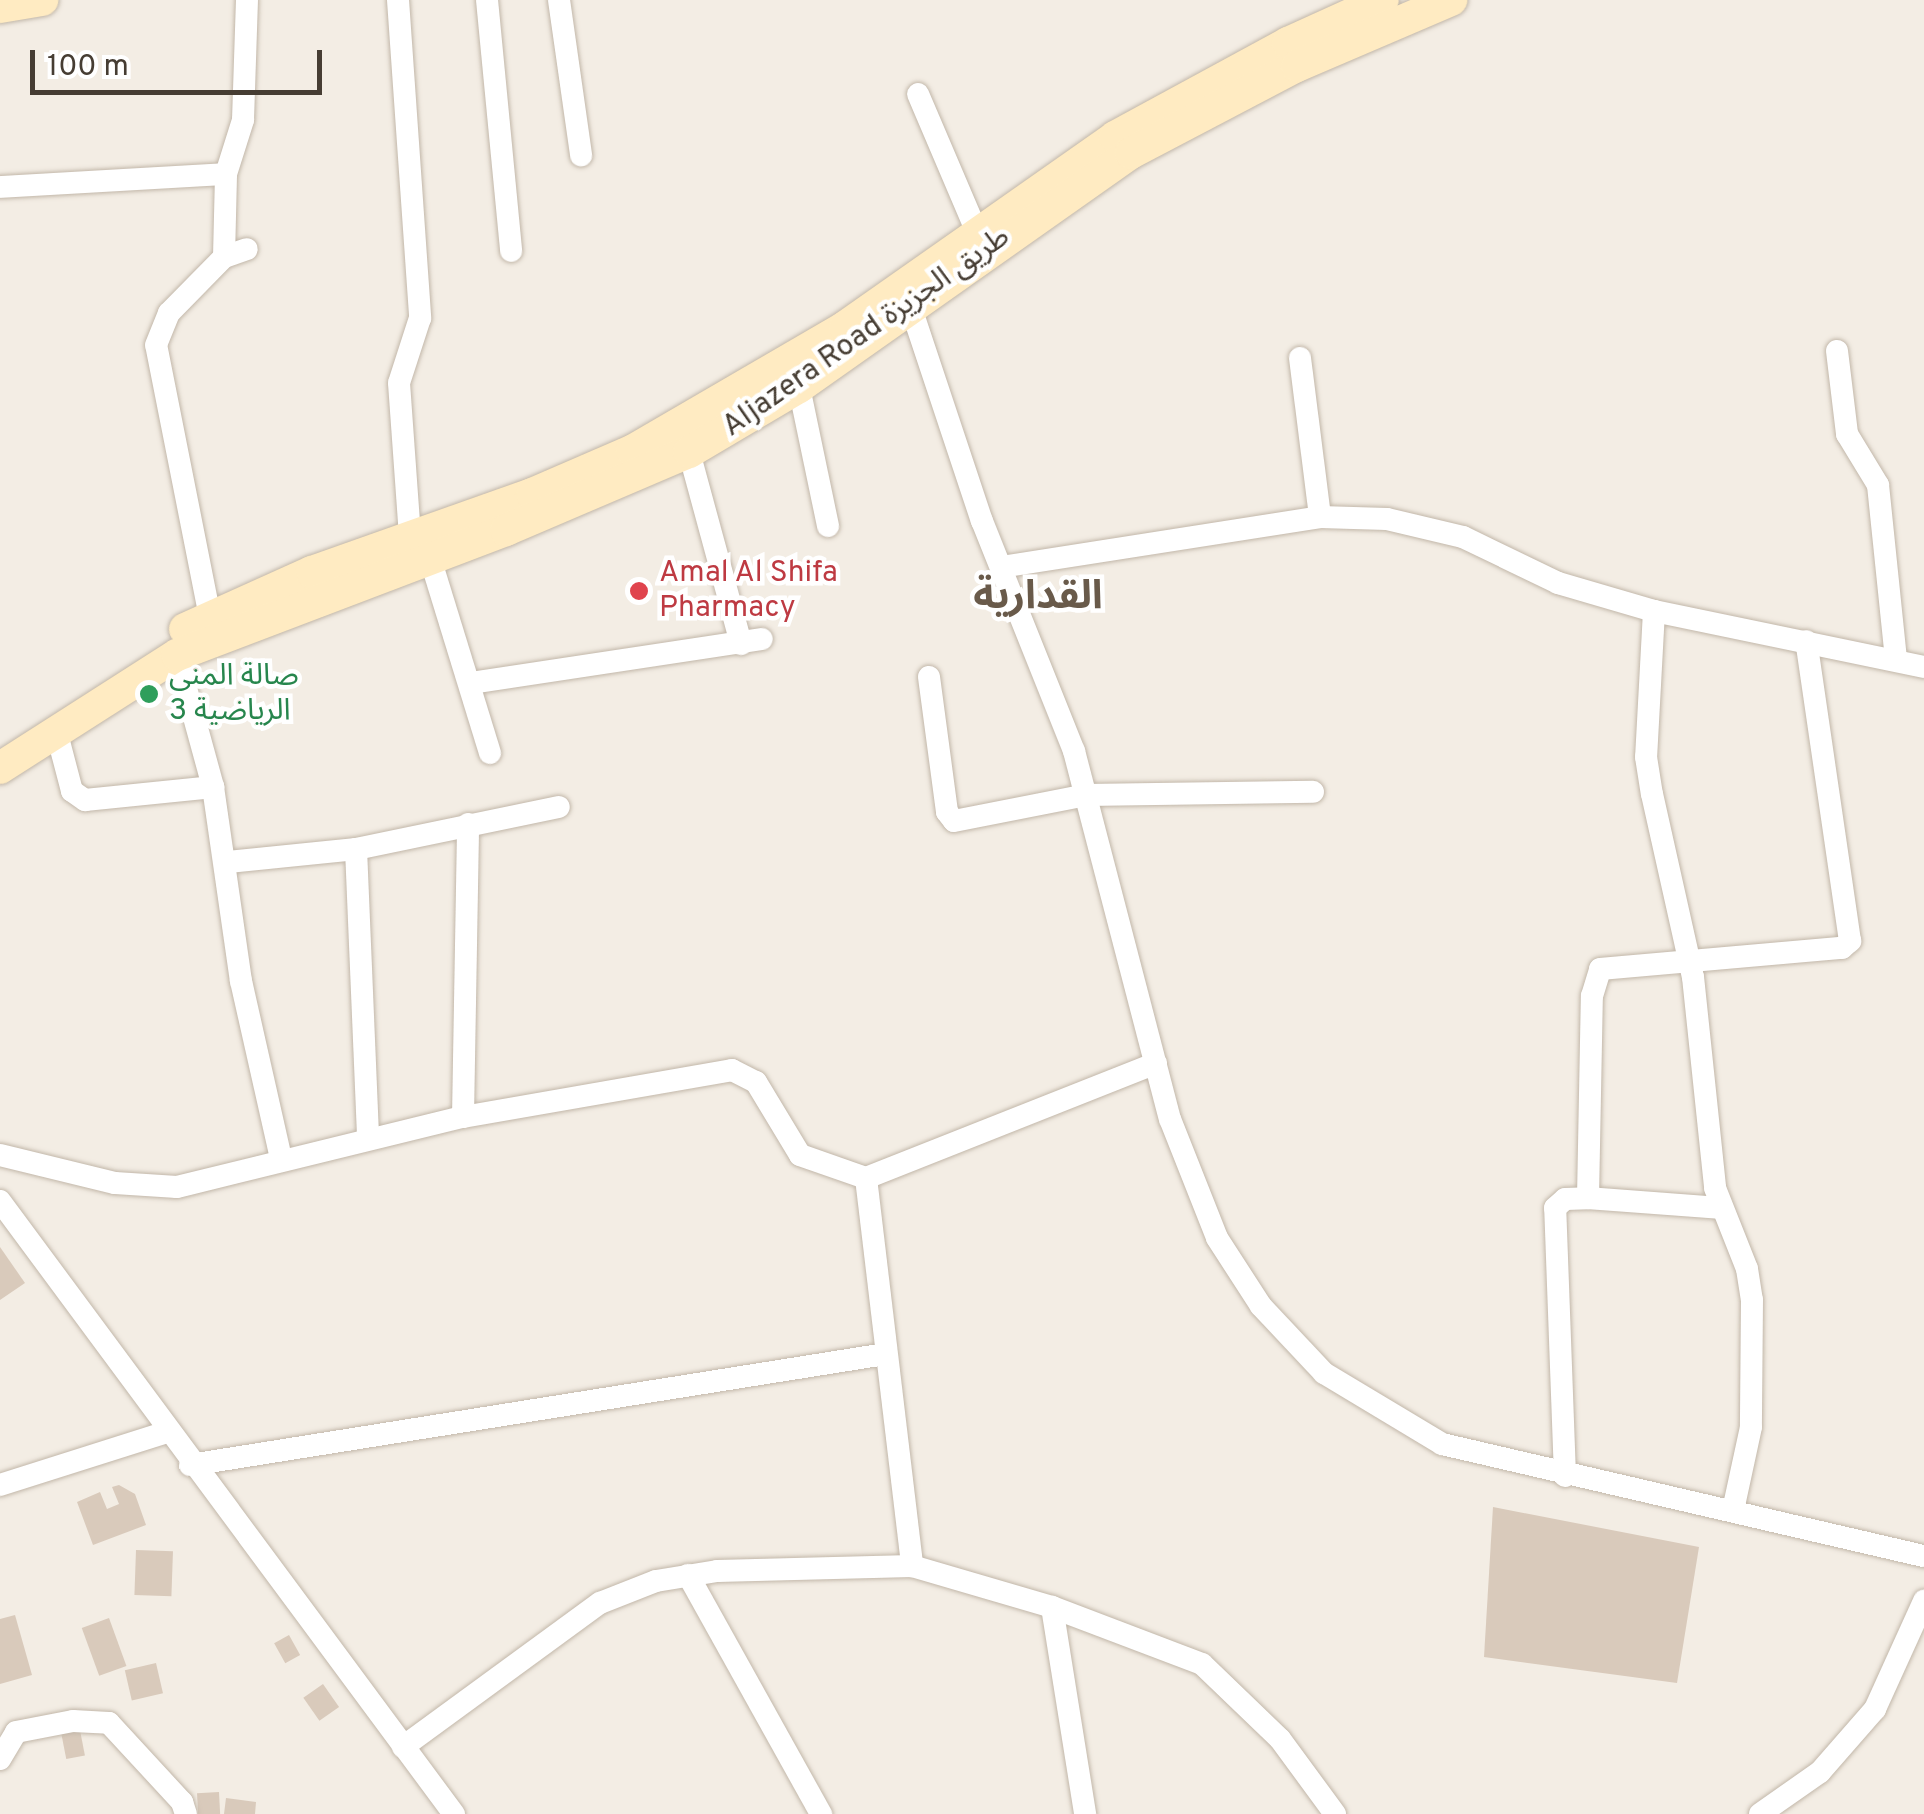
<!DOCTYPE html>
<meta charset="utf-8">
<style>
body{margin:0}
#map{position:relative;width:1924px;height:1814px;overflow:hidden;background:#f3ede4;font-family:Overpass,"Noto Sans Arabic",sans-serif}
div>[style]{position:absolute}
.building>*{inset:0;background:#d9cabb;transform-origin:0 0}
.roads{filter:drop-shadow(0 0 2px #c2b7a9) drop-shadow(0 0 2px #c2b7a9)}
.street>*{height:22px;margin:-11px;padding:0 11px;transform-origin:11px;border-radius:11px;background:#fff}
.secondary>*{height:32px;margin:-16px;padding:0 16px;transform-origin:16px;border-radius:16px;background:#ffebc2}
.dots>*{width:28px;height:28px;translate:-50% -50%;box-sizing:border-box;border:5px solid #fff;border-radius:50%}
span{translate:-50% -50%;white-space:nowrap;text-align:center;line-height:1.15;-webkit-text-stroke:9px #fff;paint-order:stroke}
.street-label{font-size:30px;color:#463d33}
.health-label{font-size:30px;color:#be3a42}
.left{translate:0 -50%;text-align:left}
.leisure-label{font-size:30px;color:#27864d}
.district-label{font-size:40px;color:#695a4a;font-weight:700}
.scale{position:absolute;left:30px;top:50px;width:292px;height:45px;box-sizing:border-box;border:5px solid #463d33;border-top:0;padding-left:12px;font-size:30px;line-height:35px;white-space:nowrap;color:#463d33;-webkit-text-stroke:8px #fff;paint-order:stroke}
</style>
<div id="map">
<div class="building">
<div style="clip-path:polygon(0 1247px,25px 1283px,0 1300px)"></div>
<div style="clip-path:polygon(119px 1485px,135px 1494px,146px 1525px,93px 1545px,77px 1502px,100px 1492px,107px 1509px,119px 1504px,112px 1487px)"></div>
<div style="clip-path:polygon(1493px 1507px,1699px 1547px,1677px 1683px,1484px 1657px)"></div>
<div style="left:136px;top:1550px;width:37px;height:45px;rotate:2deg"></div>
<div style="clip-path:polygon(15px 1615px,32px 1675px,0 1684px,0 1619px)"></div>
<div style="left:109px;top:1618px;width:51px;height:29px;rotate:70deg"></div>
<div style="left:289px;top:1635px;width:23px;height:17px;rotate:61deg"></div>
<div style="left:156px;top:1663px;width:31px;height:32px;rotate:77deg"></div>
<div style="left:323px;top:1684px;width:28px;height:24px;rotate:55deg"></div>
<div style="left:79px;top:1725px;width:31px;height:19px;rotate:79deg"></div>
<div style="left:219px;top:1792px;width:22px;height:22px;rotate:87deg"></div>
<div style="clip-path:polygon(226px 1798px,256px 1802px,255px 1814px,224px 1814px)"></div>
</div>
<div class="roads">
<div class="street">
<div style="left:398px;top:0;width:319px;rotate:86deg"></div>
<div style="left:420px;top:318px;width:68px;rotate:107.9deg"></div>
<div style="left:399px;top:383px;width:153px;rotate:85.9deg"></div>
<div style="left:487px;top:0;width:252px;rotate:84.5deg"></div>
<div style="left:559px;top:0;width:157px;rotate:81.9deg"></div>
<div style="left:918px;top:94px;width:148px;rotate:66.9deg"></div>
<div style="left:0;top:187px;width:226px;rotate:-3.3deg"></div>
<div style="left:224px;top:257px;width:83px;rotate:-88.6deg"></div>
<div style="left:226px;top:174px;width:57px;rotate:-72.5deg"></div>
<div style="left:243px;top:120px;width:120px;rotate:-88.1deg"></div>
<div style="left:908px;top:299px;width:234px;rotate:71.6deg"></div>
<div style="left:982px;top:521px;width:248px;rotate:68.2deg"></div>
<div style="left:1074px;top:751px;width:380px;rotate:75.4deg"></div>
<div style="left:1170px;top:1119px;width:128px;rotate:68.4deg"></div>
<div style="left:1217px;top:1238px;width:81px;rotate:57.1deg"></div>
<div style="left:1261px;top:1306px;width:92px;rotate:46.8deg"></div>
<div style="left:1324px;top:1373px;width:138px;rotate:31deg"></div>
<div style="left:1442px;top:1444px;width:495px;rotate:13.1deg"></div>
<div style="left:1837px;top:351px;width:84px;rotate:83.1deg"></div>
<div style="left:1847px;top:434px;width:60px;rotate:58.7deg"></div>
<div style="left:1878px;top:485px;width:176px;rotate:84.1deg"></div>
<div style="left:1300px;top:358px;width:160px;rotate:82.8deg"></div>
<div style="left:799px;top:387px;width:142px;rotate:78.2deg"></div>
<div style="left:689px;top:452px;width:199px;rotate:74.8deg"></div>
<div style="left:430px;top:558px;width:204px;rotate:72.9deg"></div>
<div style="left:1001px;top:567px;width:323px;rotate:-8.9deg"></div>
<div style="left:1320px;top:517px;width:67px;rotate:1.7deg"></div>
<div style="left:1387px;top:519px;width:78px;rotate:13.3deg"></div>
<div style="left:1463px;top:537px;width:106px;rotate:25.8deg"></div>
<div style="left:1558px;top:583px;width:100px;rotate:16.3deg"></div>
<div style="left:1654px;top:611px;width:276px;rotate:11.7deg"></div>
<div style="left:1654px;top:611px;width:146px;rotate:93.1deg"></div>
<div style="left:1646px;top:757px;width:37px;rotate:81deg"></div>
<div style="left:1652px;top:794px;width:188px;rotate:77.4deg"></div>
<div style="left:1693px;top:977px;width:212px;rotate:84deg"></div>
<div style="left:1715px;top:1188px;width:87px;rotate:68.4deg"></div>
<div style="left:1747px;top:1269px;width:31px;rotate:81deg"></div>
<div style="left:1752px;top:1300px;width:127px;rotate:90.5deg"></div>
<div style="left:1751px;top:1427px;width:85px;rotate:102.2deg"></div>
<div style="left:210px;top:617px;width:277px;rotate:-101.2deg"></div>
<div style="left:156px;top:345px;width:35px;rotate:-68deg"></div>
<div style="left:169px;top:313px;width:78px;rotate:-45.5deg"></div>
<div style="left:224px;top:257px;width:24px;rotate:-19deg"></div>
<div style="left:177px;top:655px;width:137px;rotate:74.7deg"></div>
<div style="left:213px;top:787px;width:196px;rotate:81.8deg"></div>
<div style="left:241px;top:981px;width:182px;rotate:77.3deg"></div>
<div style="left:929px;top:677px;width:136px;rotate:82.4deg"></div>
<div style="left:947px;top:812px;width:11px;rotate:52deg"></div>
<div style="left:954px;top:821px;width:135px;rotate:-11.1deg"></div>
<div style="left:1086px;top:795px;width:227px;rotate:-0.8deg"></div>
<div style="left:471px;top:683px;width:294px;rotate:-8.6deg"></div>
<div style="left:56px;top:730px;width:63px;rotate:75.3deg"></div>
<div style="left:72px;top:791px;width:16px;rotate:35deg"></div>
<div style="left:85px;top:800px;width:129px;rotate:-5.8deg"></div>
<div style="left:356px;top:849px;width:290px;rotate:87.6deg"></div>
<div style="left:228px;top:862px;width:129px;rotate:-5.8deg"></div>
<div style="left:356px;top:849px;width:207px;rotate:-11.7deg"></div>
<div style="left:463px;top:1117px;width:293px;rotate:-89deg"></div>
<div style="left:0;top:1155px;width:118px;rotate:13.7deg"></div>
<div style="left:115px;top:1183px;width:62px;rotate:3.7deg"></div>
<div style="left:177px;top:1187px;width:294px;rotate:-13.8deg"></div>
<div style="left:463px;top:1117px;width:273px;rotate:-9.9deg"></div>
<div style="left:732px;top:1070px;width:27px;rotate:27deg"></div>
<div style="left:756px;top:1082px;width:85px;rotate:58.9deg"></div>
<div style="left:800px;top:1155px;width:70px;rotate:19.2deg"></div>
<div style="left:866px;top:1178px;width:312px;rotate:-21.6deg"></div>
<div style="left:866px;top:1178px;width:391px;rotate:83.2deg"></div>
<div style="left:1588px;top:1198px;width:202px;rotate:-88.9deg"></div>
<div style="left:1592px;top:996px;width:28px;rotate:-73deg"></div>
<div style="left:1600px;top:969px;width:243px;rotate:-5deg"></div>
<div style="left:1842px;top:948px;width:11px;rotate:-41deg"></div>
<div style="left:1850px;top:941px;width:303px;rotate:-98.3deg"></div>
<div style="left:0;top:1201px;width:763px;rotate:53.48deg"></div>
<div style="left:190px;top:1465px;width:704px;rotate:-9.07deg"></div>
<div style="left:1565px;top:1476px;width:268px;rotate:-92.1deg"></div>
<div style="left:1555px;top:1208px;width:13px;rotate:-42deg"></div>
<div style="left:1565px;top:1199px;width:23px;rotate:-2deg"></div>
<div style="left:1588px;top:1198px;width:134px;rotate:4.3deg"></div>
<div style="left:0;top:1485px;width:175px;rotate:-17.6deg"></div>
<div style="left:688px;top:1575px;width:274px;rotate:60.9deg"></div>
<div style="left:1052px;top:1607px;width:210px;rotate:80.9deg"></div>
<div style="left:403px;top:1747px;width:244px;rotate:-36.2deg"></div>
<div style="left:600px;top:1603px;width:60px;rotate:-21.4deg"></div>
<div style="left:656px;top:1581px;width:62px;rotate:-9.3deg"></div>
<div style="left:717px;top:1571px;width:195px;rotate:-1.5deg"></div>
<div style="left:912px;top:1566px;width:146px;rotate:16.3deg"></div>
<div style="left:1052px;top:1607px;width:160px;rotate:20.8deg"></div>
<div style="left:1202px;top:1664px;width:108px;rotate:43.9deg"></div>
<div style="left:1280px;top:1739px;width:93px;rotate:53.7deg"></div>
<div style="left:0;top:1759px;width:31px;rotate:-59deg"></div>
<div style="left:16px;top:1732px;width:58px;rotate:-10.9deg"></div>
<div style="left:73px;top:1721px;width:36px;rotate:3deg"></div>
<div style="left:109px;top:1723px;width:108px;rotate:47.3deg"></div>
<div style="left:182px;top:1802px;width:13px;rotate:72deg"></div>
<div style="left:1760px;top:1814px;width:73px;rotate:-35deg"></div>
<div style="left:1820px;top:1772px;width:84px;rotate:-48.9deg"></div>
<div style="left:1875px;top:1709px;width:119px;rotate:-65.6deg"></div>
</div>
<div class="secondary">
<div style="left:0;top:7px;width:43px;rotate:-9.5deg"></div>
<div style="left:185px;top:629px;width:139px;rotate:-24.2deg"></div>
<div style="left:312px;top:572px;width:233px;rotate:-19.5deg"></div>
<div style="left:532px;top:494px;width:109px;rotate:-23.3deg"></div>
<div style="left:632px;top:451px;width:246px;rotate:-30.2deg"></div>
<div style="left:845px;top:327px;width:330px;rotate:-35.1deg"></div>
<div style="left:1115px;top:137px;width:197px;rotate:-28.5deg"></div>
<div style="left:1288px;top:43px;width:104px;rotate:-24.4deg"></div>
<div style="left:0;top:768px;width:210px;rotate:-32.6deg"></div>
<div style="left:177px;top:655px;width:352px;rotate:-20.8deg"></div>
<div style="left:506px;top:530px;width:199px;rotate:-23.1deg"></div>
<div style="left:689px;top:452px;width:128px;rotate:-30.6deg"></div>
<div style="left:799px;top:387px;width:406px;rotate:-35.2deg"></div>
<div style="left:1131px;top:153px;width:187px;rotate:-27.7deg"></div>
<div style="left:1297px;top:66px;width:168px;rotate:-23.2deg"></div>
</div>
</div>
<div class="dots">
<div style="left:639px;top:591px;background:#e0444e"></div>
<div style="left:149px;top:694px;background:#2e9e5b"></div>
</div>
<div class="street-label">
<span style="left:867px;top:333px;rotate:-35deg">Aljazera Road طريق الجزيزة</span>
</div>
<div class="health-label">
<span class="left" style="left:659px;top:591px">Amal Al Shifa<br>Pharmacy</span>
</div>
<div class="leisure-label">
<span class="left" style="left:169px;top:694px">صالة المنى<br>الرياضية 3</span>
</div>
<div class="district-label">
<span style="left:1038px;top:598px">القدارية</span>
</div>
<div class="scale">100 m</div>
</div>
